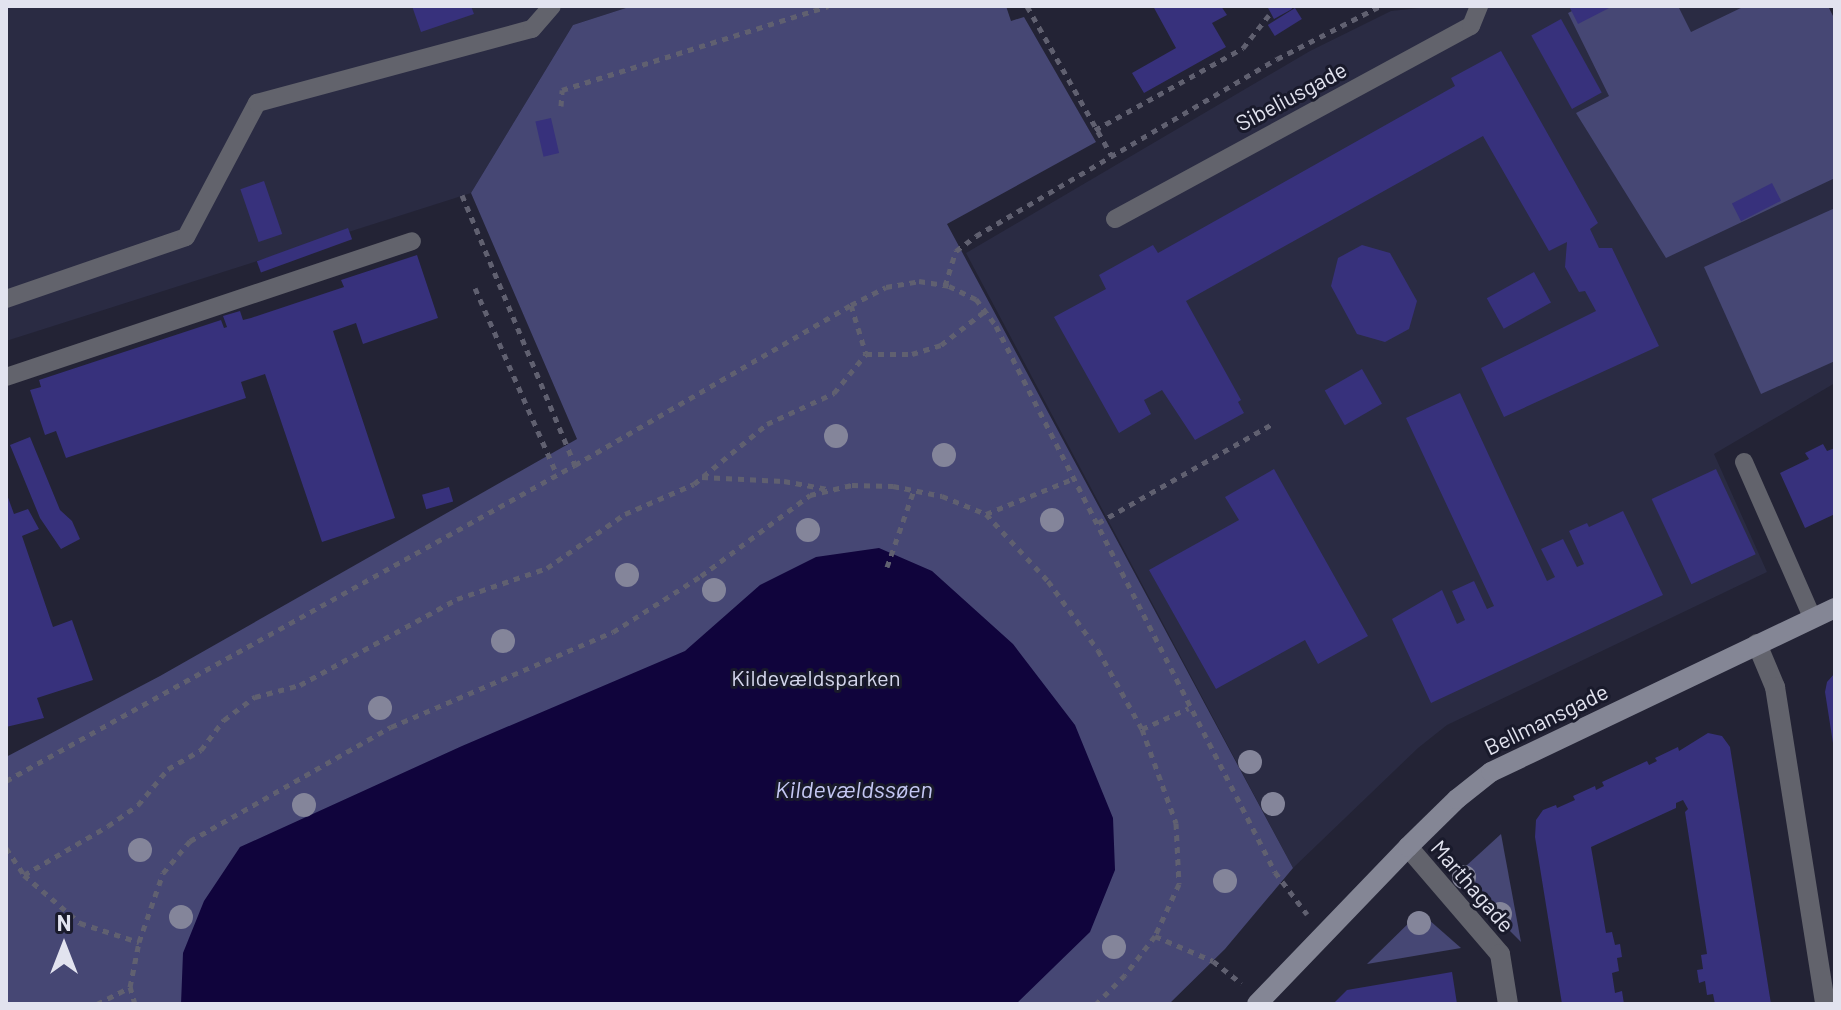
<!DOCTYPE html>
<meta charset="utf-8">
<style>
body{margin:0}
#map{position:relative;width:1841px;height:1010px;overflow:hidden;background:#232335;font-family:Barlow,sans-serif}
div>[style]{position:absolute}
.built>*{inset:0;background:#2a2b43}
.green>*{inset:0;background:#464774}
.water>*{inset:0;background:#10043c}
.building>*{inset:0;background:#37317c;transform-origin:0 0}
.path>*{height:5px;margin-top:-2.5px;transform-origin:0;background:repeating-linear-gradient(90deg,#606070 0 6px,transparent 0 12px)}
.lane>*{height:18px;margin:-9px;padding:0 9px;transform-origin:9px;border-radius:9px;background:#62636c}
.street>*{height:20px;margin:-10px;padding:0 10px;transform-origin:10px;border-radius:10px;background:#62636c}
.secondary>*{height:20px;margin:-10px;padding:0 10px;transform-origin:10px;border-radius:10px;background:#848695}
.trees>*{width:24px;height:24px;margin:-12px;border-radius:50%;background:#84859a}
span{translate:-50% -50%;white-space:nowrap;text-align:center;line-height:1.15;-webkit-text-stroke:6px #191a2b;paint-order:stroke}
.street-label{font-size:22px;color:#e2e3ef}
.park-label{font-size:22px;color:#d4d6ec}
.water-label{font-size:24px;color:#c4c7f3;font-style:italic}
.frame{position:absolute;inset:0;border:8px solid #e2e3ef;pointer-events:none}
.north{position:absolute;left:24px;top:906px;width:80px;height:80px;-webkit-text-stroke:6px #191a2b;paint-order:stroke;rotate:0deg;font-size:22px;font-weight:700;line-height:32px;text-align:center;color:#e2e3ef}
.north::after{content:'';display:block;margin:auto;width:28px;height:36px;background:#e2e3ef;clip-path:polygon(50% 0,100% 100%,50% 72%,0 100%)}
</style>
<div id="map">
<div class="built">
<div style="clip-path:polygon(6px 6px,632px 6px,573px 25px,471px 193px,6px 341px)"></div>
<div style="clip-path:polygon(1438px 6px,1828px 6px,1835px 20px,1835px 383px,1714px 454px,1767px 572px,1447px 725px,1418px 748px,1293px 868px,966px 253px,1310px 51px,1391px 11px)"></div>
</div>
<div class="green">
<div style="clip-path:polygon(632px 6px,1006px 6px,1011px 21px,1024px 17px,1096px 142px,947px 224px,1293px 868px,1225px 949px,1169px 1004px,6px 1004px,6px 757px,160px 676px,577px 439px,471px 193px,573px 25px)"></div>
<div style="clip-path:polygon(1582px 6px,1678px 6px,1691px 32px,1745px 6px,1828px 6px,1835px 20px,1835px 178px,1666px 258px,1576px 113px,1609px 96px,1568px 13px)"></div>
<div style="clip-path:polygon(1835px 208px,1835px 361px,1761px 394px,1704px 267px)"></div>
<div style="clip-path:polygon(1501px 834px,1521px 942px,1455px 876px)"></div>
<div style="clip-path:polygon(1420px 912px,1461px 948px,1367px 964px)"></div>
</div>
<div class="water">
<div style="clip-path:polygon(879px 548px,932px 571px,1013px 644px,1075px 725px,1113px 818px,1115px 870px,1090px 932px,1016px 1004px,181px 1004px,183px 953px,204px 901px,240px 847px,462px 746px,685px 651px,760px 585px,816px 557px)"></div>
</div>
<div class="building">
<div style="clip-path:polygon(412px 6px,471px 6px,474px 14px,421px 32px)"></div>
<div style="clip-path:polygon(1153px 6px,1221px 6px,1227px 15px,1212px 23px,1226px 47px,1144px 93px,1132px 73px,1176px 48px)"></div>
<div style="clip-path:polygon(1267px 6px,1291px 6px,1292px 9px,1274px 19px)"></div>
<div style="clip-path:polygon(1569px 6px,1613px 6px,1578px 24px)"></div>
<div style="left:1295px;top:8px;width:13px;height:32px;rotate:58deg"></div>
<div style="left:1561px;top:19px;width:84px;height:34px;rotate:61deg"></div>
<div style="clip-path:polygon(1501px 51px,1598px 223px,1590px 229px,1599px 248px,1612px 248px,1659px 346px,1504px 417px,1481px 368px,1596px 311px,1585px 291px,1579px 292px,1565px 267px,1567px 242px,1549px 251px,1483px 136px,1186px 301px,1241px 400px,1238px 402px,1244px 413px,1195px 440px,1162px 390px,1144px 400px,1151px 414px,1119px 433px,1054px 317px,1106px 289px,1099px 275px,1153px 245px,1158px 253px,1455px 86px,1451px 78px)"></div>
<div style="left:551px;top:118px;width:36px;height:16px;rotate:77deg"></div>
<div style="left:264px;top:181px;width:56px;height:25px;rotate:71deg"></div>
<div style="left:1772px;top:183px;width:20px;height:45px;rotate:63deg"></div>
<div style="left:348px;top:228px;width:12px;height:97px;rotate:70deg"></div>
<div style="clip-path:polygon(1362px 245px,1390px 253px,1417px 301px,1409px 329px,1385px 342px,1357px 334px,1331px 286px,1338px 258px)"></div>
<div style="clip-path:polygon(417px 255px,438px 318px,363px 344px,356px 323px,333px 331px,395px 518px,322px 542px,265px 374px,241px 382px,246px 398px,66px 458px,56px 431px,45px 435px,30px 390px,41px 387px,39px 380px,221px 320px,224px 328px,227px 327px,223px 316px,240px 311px,243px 320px,251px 318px,344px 287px,341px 280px)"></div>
<div style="left:1534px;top:272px;width:35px;height:54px;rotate:61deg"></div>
<div style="left:1362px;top:369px;width:40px;height:43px;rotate:60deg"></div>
<div style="clip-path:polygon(1460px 393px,1547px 581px,1555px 577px,1541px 549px,1563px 539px,1577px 567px,1584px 564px,1569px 531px,1587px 523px,1589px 527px,1623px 511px,1663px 595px,1431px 703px,1392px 619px,1442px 590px,1457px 624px,1465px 620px,1452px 591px,1474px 581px,1487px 609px,1494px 606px,1406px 418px)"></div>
<div style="clip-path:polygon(30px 437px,60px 510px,72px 521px,80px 539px,61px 549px,40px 518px,10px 445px)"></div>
<div style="clip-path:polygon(1823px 444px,1827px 451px,1835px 448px,1835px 514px,1805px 528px,1780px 473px,1809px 459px,1805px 453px)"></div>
<div style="clip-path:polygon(1274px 469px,1368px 636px,1318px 664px,1305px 640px,1216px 689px,1149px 570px,1239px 520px,1225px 497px)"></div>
<div style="left:1716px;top:469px;width:94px;height:71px;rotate:65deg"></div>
<div style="left:449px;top:487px;width:15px;height:28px;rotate:74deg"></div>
<div style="clip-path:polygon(6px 492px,14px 514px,28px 509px,39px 529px,22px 536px,53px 627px,72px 620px,93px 680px,37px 698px,44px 718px,6px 727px)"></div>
<div style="clip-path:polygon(1835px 673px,1835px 743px,1833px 743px,1825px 692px,1827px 682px)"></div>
<div style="clip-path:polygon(1708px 733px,1722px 736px,1730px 747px,1771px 1004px,1715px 1004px,1713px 994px,1707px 995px,1705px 981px,1699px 983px,1697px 970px,1703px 969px,1701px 955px,1707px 954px,1685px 812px,1688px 809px,1683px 800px,1676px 803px,1676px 808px,1591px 847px,1606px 933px,1612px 932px,1615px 945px,1620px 944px,1622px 957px,1617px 958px,1619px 971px,1612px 973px,1615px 993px,1622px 991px,1624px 1004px,1562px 1004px,1535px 837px,1536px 820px,1543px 810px,1556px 805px,1557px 808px,1575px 800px,1573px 796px,1595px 786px,1596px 790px,1604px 786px,1602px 782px,1647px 761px,1649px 765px,1657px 761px,1655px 758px,1678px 747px,1679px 751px)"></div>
<div style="clip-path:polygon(1452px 972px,1457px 1004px,1333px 1004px,1347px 990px)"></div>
</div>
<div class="path">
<div style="left:1027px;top:6px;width:172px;rotate:60.5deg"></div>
<div style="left:561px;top:106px;width:16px;rotate:-86deg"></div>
<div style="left:562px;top:90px;width:279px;rotate:-17.5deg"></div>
<div style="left:1095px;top:130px;width:169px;rotate:-29deg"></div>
<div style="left:1243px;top:48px;width:42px;rotate:-51.8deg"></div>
<div style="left:462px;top:195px;width:293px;rotate:67.3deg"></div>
<div style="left:945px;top:286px;width:37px;rotate:-73deg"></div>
<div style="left:956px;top:251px;width:25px;rotate:-37deg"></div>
<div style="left:976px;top:236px;width:349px;rotate:-30.5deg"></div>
<div style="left:1277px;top:59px;width:116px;rotate:-27.2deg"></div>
<div style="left:475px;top:288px;width:204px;rotate:66.3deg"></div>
<div style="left:851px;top:305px;width:51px;rotate:73deg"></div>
<div style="left:702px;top:477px;width:82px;rotate:2.8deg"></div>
<div style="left:784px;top:481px;width:44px;rotate:10.5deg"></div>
<div style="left:986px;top:514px;width:96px;rotate:-22deg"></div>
<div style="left:1098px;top:523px;width:202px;rotate:-29.6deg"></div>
<div style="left:887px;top:567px;width:82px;rotate:-70.7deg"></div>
<div style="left:1142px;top:729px;width:51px;rotate:-24.1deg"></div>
<div style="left:6px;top:781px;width:651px;rotate:-29.05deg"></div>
<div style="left:575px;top:465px;width:319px;rotate:-30.1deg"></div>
<div style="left:851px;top:305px;width:39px;rotate:-27deg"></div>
<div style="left:886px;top:287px;width:34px;rotate:-10deg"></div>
<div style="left:919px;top:281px;width:30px;rotate:9deg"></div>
<div style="left:949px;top:286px;width:30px;rotate:26deg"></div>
<div style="left:976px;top:299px;width:34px;rotate:53deg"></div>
<div style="left:996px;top:326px;width:613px;rotate:62.93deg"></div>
<div style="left:1275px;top:872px;width:53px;rotate:52.7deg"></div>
<div style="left:6px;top:848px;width:32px;rotate:56deg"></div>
<div style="left:24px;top:875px;width:74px;rotate:40.6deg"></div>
<div style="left:80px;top:923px;width:62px;rotate:17.9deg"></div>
<div style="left:24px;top:875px;width:97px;rotate:-30.3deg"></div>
<div style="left:108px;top:826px;width:37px;rotate:-35deg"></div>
<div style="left:138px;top:805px;width:47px;rotate:-50.2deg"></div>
<div style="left:168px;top:769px;width:38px;rotate:-30deg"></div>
<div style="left:201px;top:750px;width:38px;rotate:-53deg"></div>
<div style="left:224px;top:720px;width:39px;rotate:-37deg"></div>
<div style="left:255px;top:697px;width:47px;rotate:-14.9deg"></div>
<div style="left:300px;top:685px;width:179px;rotate:-28.7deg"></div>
<div style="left:457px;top:599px;width:95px;rotate:-19deg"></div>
<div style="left:547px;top:568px;width:95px;rotate:-34.7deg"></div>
<div style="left:625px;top:514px;width:75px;rotate:-23.5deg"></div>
<div style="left:694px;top:484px;width:94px;rotate:-39.4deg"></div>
<div style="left:767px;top:424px;width:74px;rotate:-24.8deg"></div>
<div style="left:834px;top:393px;width:50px;rotate:-50.6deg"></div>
<div style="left:866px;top:354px;width:46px"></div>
<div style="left:912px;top:354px;width:30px;rotate:-17deg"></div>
<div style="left:941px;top:345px;width:56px;rotate:-37.7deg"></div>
<div style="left:1155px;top:936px;width:63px;rotate:23.3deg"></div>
<div style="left:1213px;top:961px;width:36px;rotate:38deg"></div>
<div style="left:97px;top:1004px;width:37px;rotate:-27deg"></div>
<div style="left:135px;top:1004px;width:18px;rotate:-106deg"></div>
<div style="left:130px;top:987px;width:46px;rotate:-78.7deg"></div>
<div style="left:139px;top:942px;width:73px;rotate:-70.8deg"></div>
<div style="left:163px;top:873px;width:42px;rotate:-49.8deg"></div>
<div style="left:190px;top:841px;width:231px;rotate:-29.6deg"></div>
<div style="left:391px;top:727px;width:241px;rotate:-23.2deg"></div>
<div style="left:613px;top:632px;width:104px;rotate:-32.5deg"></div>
<div style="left:701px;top:576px;width:136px;rotate:-36.6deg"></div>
<div style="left:810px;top:495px;width:43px;rotate:-13.4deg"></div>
<div style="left:852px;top:485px;width:41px;rotate:1.4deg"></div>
<div style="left:893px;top:486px;width:50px;rotate:11.5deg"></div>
<div style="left:942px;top:496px;width:48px;rotate:22.2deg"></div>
<div style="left:986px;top:514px;width:91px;rotate:47.2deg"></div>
<div style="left:1048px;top:581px;width:85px;rotate:54.1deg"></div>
<div style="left:1098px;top:650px;width:90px;rotate:60.9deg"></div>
<div style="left:1142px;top:729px;width:100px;rotate:70.1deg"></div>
<div style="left:1176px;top:823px;width:61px;rotate:87.2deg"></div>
<div style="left:1179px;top:884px;width:57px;rotate:114.8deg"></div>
<div style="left:1155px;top:936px;width:49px;rotate:127.6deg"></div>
<div style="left:1125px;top:975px;width:41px;rotate:135deg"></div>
</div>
<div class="lane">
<div style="left:1115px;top:219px;width:405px;rotate:-28.5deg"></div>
<div style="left:1471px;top:26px;width:22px;rotate:-68deg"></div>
<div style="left:6px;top:299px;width:190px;rotate:-19deg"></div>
<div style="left:186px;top:237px;width:152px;rotate:-62.1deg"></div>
<div style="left:257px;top:103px;width:285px;rotate:-15.1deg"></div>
<div style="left:532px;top:29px;width:30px;rotate:-49deg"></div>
<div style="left:6px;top:377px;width:428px;rotate:-18.5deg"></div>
<div style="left:1744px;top:462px;width:171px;rotate:66.3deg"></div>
</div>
<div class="street">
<div style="left:1757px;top:644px;width:47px;rotate:67.3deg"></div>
<div style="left:1775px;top:687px;width:321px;rotate:81deg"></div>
<div style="left:1408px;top:847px;width:141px;rotate:49.3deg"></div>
<div style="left:1500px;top:954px;width:51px;rotate:80.9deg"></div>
</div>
<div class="secondary">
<div style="left:1257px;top:1004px;width:218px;rotate:-46.1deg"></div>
<div style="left:1408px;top:847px;width:69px;rotate:-44.4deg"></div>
<div style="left:1457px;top:799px;width:43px;rotate:-38.5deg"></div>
<div style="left:1491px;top:772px;width:381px;rotate:-25.5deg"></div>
</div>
<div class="trees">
<div style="left:836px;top:436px"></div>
<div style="left:944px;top:455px"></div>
<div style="left:1052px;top:520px"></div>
<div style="left:808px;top:530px"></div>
<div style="left:627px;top:575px"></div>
<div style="left:714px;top:590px"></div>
<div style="left:503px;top:641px"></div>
<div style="left:380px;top:708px"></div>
<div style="left:1250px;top:762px"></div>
<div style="left:1273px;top:804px"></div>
<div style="left:304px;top:805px"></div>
<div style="left:140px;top:850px"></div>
<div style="left:1464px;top:877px"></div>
<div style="left:1225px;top:881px"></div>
<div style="left:1500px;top:914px"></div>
<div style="left:181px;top:917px"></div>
<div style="left:1419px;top:923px"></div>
<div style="left:1114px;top:947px"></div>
</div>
<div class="street-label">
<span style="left:1291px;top:96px;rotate:-28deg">Sibeliusgade</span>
<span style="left:1546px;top:719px;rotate:-26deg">Bellmansgade</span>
<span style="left:1473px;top:886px;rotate:49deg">Marthagade</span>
</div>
<div class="park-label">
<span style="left:816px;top:678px">Kildevældsparken</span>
</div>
<div class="water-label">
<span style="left:854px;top:789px">Kildevældssøen</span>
</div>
<div class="frame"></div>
<div class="north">N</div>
</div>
